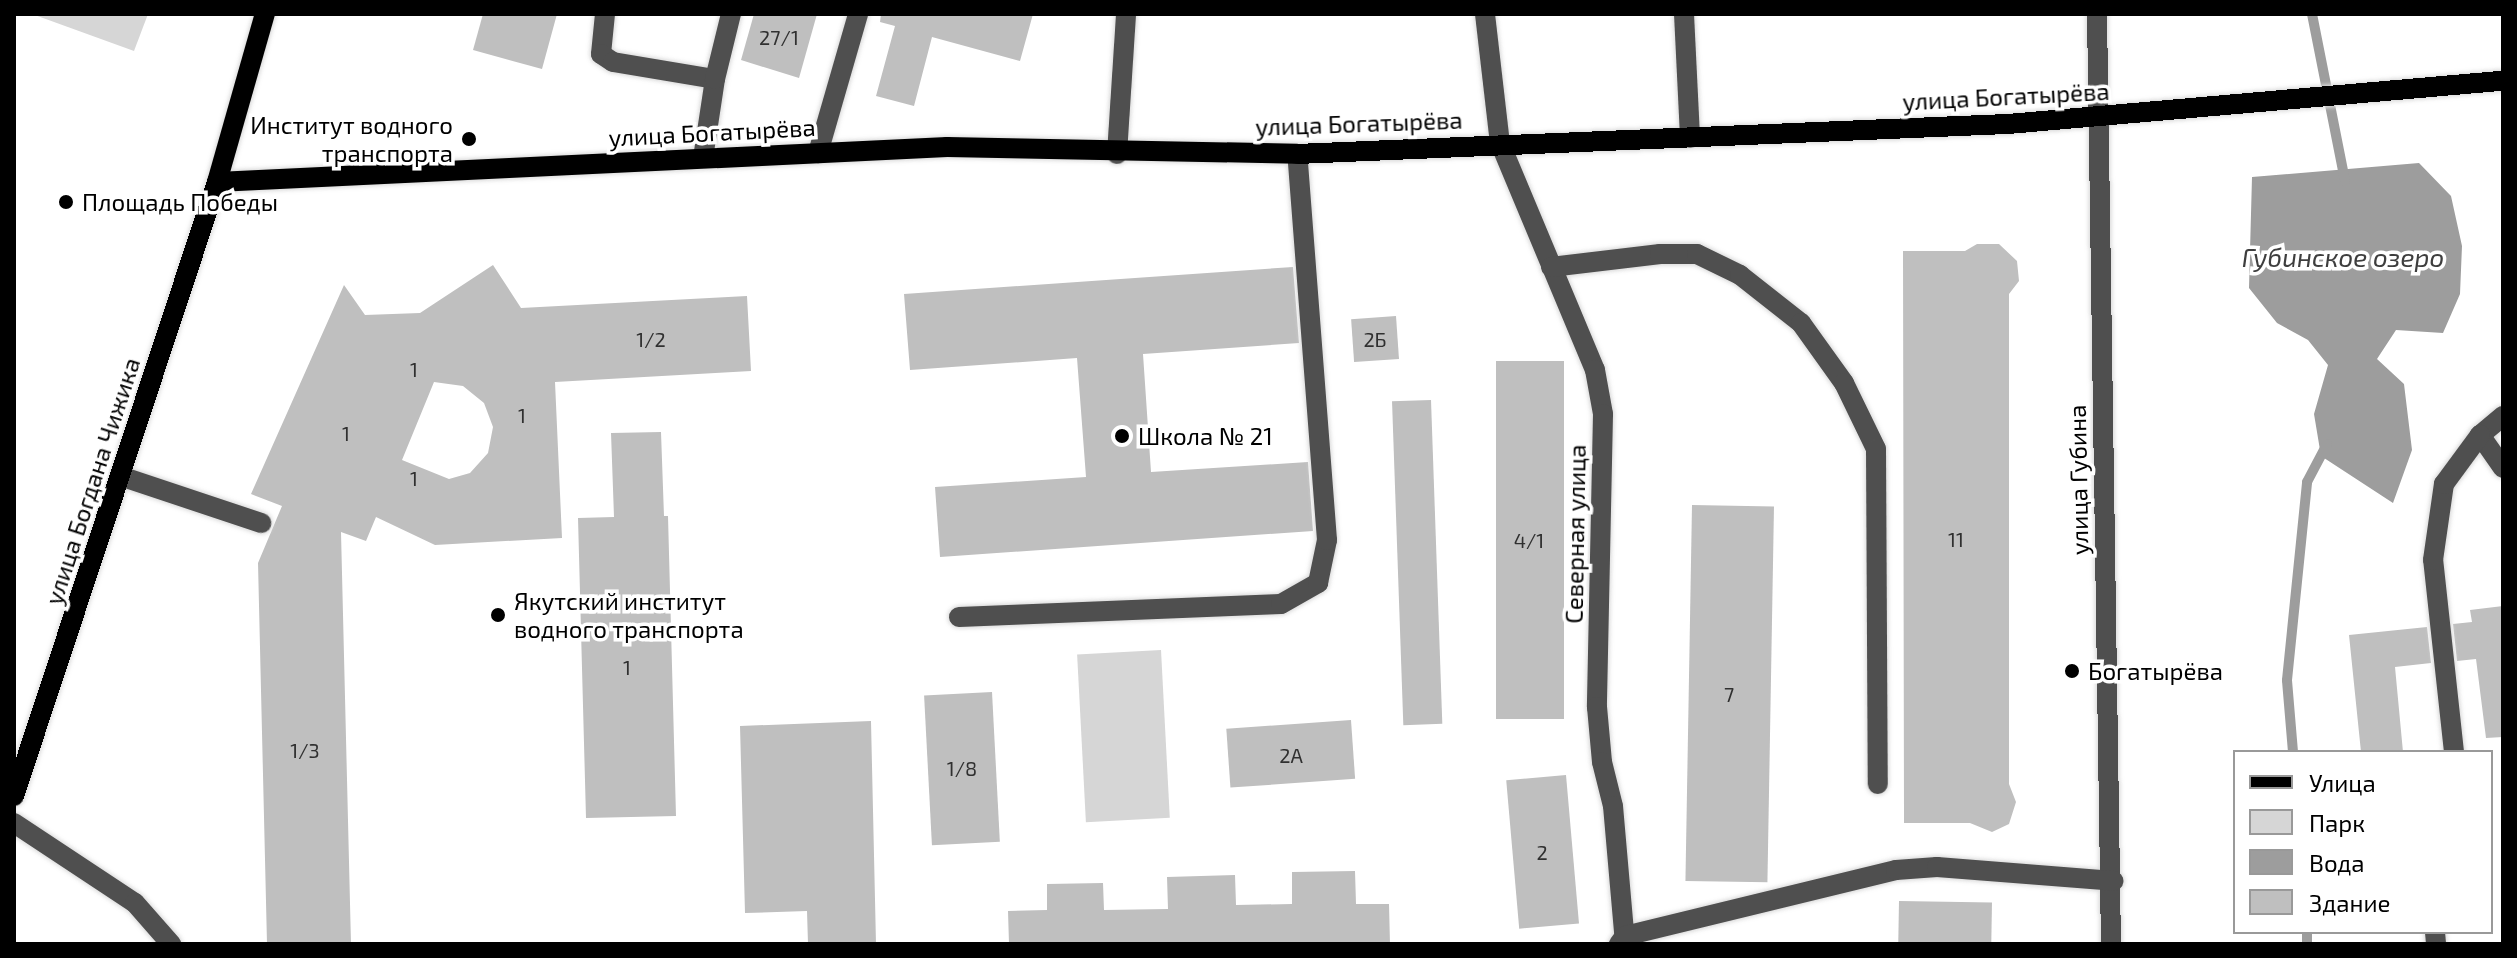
<!DOCTYPE html>
<meta charset="utf-8">
<style>
body{margin:0}
#map{position:relative;width:2517px;height:958px;overflow:hidden;background:#fff;font-family:"Exo 2",sans-serif}
div>[style]{position:absolute}
.green>*{inset:0;background:#d6d6d6;transform-origin:0 0}
.water>*{inset:0;background:#9d9d9d}
.stream>*{height:10px;margin:-5px;padding:0 5px;transform-origin:5px;border-radius:5px;background:#9d9d9d}
.building>*{inset:0;background:#bfbfbf;transform-origin:0 0}
.roads{filter:drop-shadow(0 0 2px #dbdbdb) drop-shadow(0 0 2px #dbdbdb)}
.minor>*{height:20px;margin:-10px;padding:0 10px;transform-origin:10px;border-radius:10px;background:#4f4f4f}
.major>*{height:20px;margin:-10px;padding:0 10px;transform-origin:10px;border-radius:10px;background:#000}
.dots>*{width:22px;height:22px;translate:-50% -50%;box-sizing:border-box;border:4px solid #fff;border-radius:50%}
span{translate:-50% -50%;white-space:nowrap;text-align:center;line-height:1.15;-webkit-text-stroke:7px #fff;paint-order:stroke}
.number-label{font-size:20px;color:#303030}
.number-label span{-webkit-text-stroke-width:0}
.street-label{font-size:24px;color:#000}
.poi-label{font-size:24px;color:#000}
.right{translate:-100% -50%;text-align:right}
.left{translate:0 -50%;text-align:left}
.water-label{font-size:26px;color:#3e3e3e;font-style:italic}
.frame{position:absolute;inset:0;border:16px solid #000;pointer-events:none}
.legend{position:absolute;left:2233px;top:750px;width:260px;height:184px;box-sizing:border-box;background:#fff;border:2px solid #999;margin:0;padding:10px 14px;list-style:none;font-size:24px;color:#000}
.legend li{display:flex;align-items:center;gap:16px;height:40px}
.legend b{width:40px;border:2px solid #999}
</style>
<div id="map">
<div class="green">
<div style="clip-path:polygon(32px 14px,148px 14px,134px 51px)"></div>
<div style="left:1161px;top:650px;width:168px;height:84px;rotate:87deg"></div>
</div>
<div class="water">
<div style="clip-path:polygon(2419px 163px,2451px 196px,2462px 246px,2460px 294px,2443px 333px,2396px 330px,2377px 359px,2404px 384px,2412px 450px,2393px 503px,2321px 456px,2314px 414px,2328px 365px,2308px 340px,2277px 323px,2249px 288px,2252px 177px)"></div>
</div>
<div class="stream">
<div style="left:2312px;top:14px;width:170px;rotate:78.8deg"></div>
<div style="left:2293px;top:752px;width:72px;rotate:-94.8deg"></div>
<div style="left:2287px;top:680px;width:199px;rotate:-84.2deg"></div>
<div style="left:2307px;top:482px;width:43px;rotate:-62.2deg"></div>
<div style="left:2307px;top:932px;width:12px;rotate:90deg"></div>
</div>
<div class="building">
<div style="clip-path:polygon(483px 14px,557px 14px,542px 69px,473px 50px)"></div>
<div style="clip-path:polygon(754px 14px,817px 14px,799px 78px,741px 60px)"></div>
<div style="clip-path:polygon(881px 14px,1033px 14px,1020px 61px,932px 37px,914px 106px,876px 96px,895px 26px,880px 22px)"></div>
<div style="clip-path:polygon(1977px 244px,1999px 244px,2017px 261px,2019px 281px,2009px 294px,2009px 784px,2016px 802px,2009px 824px,1992px 832px,1970px 823px,1904px 823px,1903px 251px,1965px 251px)"></div>
<div style="clip-path:polygon(evenodd,493px 265px,521px 308px,747px 296px,751px 371px,555px 382px,562px 538px,435px 545px,376px 517px,366px 541px,341px 532px,351px 944px,267px 944px,258px 563px,282px 506px,251px 494px,344px 285px,365px 315px,420px 313px,493px 265px,434px 382px,463px 386px,484px 403px,493px 427px,488px 453px,470px 473px,449px 479px,402px 460px,434px 382px)"></div>
<div style="clip-path:polygon(1293px 267px,1299px 343px,1143px 354px,1151px 472px,1308px 462px,1313px 531px,940px 557px,935px 487px,1086px 477px,1077px 358px,910px 370px,904px 294px)"></div>
<div style="left:1396px;top:316px;width:43px;height:45px;rotate:86deg"></div>
<div style="left:1496px;top:361px;width:68px;height:358px"></div>
<div style="left:1431px;top:400px;width:324px;height:39px;rotate:88deg"></div>
<div style="clip-path:polygon(661px 432px,664px 516px,668px 516px,676px 816px,586px 818px,578px 518px,614px 517px,611px 433px)"></div>
<div style="left:1692px;top:505px;width:82px;height:376px;rotate:1deg"></div>
<div style="clip-path:polygon(2503px 606px,2503px 737px,2486px 738px,2476px 659px,2457px 661px,2453px 624px,2472px 622px,2470px 610px)"></div>
<div style="clip-path:polygon(2427px 627px,2431px 663px,2395px 667px,2403px 752px,2361px 752px,2349px 635px)"></div>
<div style="left:992px;top:692px;width:150px;height:68px;rotate:87deg"></div>
<div style="left:1351px;top:720px;width:59px;height:125px;rotate:86deg"></div>
<div style="clip-path:polygon(871px 721px,876px 944px,808px 944px,807px 911px,745px 913px,740px 726px)"></div>
<div style="left:1566px;top:775px;width:149px;height:60px;rotate:85deg"></div>
<div style="clip-path:polygon(1355px 871px,1356px 904px,1389px 904px,1390px 944px,1009px 944px,1008px 911px,1047px 910px,1047px 884px,1103px 883px,1104px 910px,1168px 909px,1167px 877px,1235px 875px,1236px 905px,1292px 904px,1292px 872px)"></div>
<div style="left:1899px;top:901px;width:93px;height:43px;rotate:1deg"></div>
</div>
<div class="roads">
<div class="minor">
<div style="left:605px;top:14px;width:40px;rotate:95.7deg"></div>
<div style="left:601px;top:54px;width:14px;rotate:34deg"></div>
<div style="left:613px;top:62px;width:103px;rotate:9.5deg"></div>
<div style="left:715px;top:79px;width:80px;rotate:98.6deg"></div>
<div style="left:1485px;top:14px;width:130px;rotate:83.4deg"></div>
<div style="left:1500px;top:143px;width:246px;rotate:67.3deg"></div>
<div style="left:1595px;top:370px;width:45px;rotate:79.7deg"></div>
<div style="left:1603px;top:414px;width:293px;rotate:91.2deg"></div>
<div style="left:1597px;top:707px;width:55px;rotate:84.8deg"></div>
<div style="left:1602px;top:762px;width:45px;rotate:76deg"></div>
<div style="left:1613px;top:806px;width:139px;rotate:85deg"></div>
<div style="left:1684px;top:14px;width:124px;rotate:87.2deg"></div>
<div style="left:2097px;top:14px;width:930px;rotate:89.14deg"></div>
<div style="left:715px;top:79px;width:67px;rotate:-76.2deg"></div>
<div style="left:818px;top:153px;width:145px;rotate:-73.9deg"></div>
<div style="left:1117px;top:154px;width:140px;rotate:-86.3deg"></div>
<div style="left:1551px;top:267px;width:110px;rotate:-6.8deg"></div>
<div style="left:1660px;top:254px;width:37px"></div>
<div style="left:1697px;top:254px;width:48px;rotate:26deg"></div>
<div style="left:1740px;top:275px;width:78px;rotate:38.2deg"></div>
<div style="left:1801px;top:323px;width:74px;rotate:54.4deg"></div>
<div style="left:1844px;top:383px;width:73px;rotate:64.1deg"></div>
<div style="left:1876px;top:449px;width:335px;rotate:89.7deg"></div>
<div style="left:2503px;top:416px;width:30px;rotate:140deg"></div>
<div style="left:2480px;top:435px;width:40px;rotate:55.1deg"></div>
<div style="left:120px;top:476px;width:149px;rotate:18.4deg"></div>
<div style="left:959px;top:617px;width:322px;rotate:-2.3deg"></div>
<div style="left:1281px;top:604px;width:43px;rotate:-29.6deg"></div>
<div style="left:1318px;top:583px;width:44px;rotate:-78.2deg"></div>
<div style="left:1327px;top:540px;width:387px;rotate:-94.4deg"></div>
<div style="left:2454px;top:752px;width:193px;rotate:-96.2deg"></div>
<div style="left:2433px;top:560px;width:77px;rotate:-81.8deg"></div>
<div style="left:2444px;top:484px;width:61px;rotate:-53.7deg"></div>
<div style="left:14px;top:823px;width:145px;rotate:33.5deg"></div>
<div style="left:135px;top:903px;width:55px;rotate:48.7deg"></div>
<div style="left:2435px;top:932px;width:12px;rotate:85deg"></div>
<div style="left:1619px;top:944px;width:10px;rotate:-53deg"></div>
<div style="left:1625px;top:936px;width:279px;rotate:-13.7deg"></div>
<div style="left:1896px;top:870px;width:41px;rotate:-4.2deg"></div>
<div style="left:1937px;top:867px;width:177px;rotate:4.5deg"></div>
</div>
<div class="major">
<div style="left:217px;top:182px;width:731px;rotate:-2.74deg"></div>
<div style="left:947px;top:147px;width:350px;rotate:1.1deg"></div>
<div style="left:1297px;top:154px;width:712px;rotate:-2.42deg"></div>
<div style="left:2008px;top:124px;width:497px;rotate:-5deg"></div>
<div style="left:14px;top:796px;width:647px;rotate:-71.71deg"></div>
<div style="left:217px;top:182px;width:175px;rotate:-74.1deg"></div>
</div>
</div>
<div class="dots">
<div style="left:469px;top:139px;background:#000"></div>
<div style="left:66px;top:202px;background:#000"></div>
<div style="left:1122px;top:436px;background:#000"></div>
<div style="left:498px;top:615px;background:#000"></div>
<div style="left:2072px;top:671px;background:#000"></div>
</div>
<div class="number-label">
<span style="left:779px;top:37px">27/1</span>
<span style="left:651px;top:339px">1/2</span>
<span style="left:1375px;top:339px">2Б</span>
<span style="left:414px;top:369px">1</span>
<span style="left:522px;top:415px">1</span>
<span style="left:346px;top:433px">1</span>
<span style="left:414px;top:478px">1</span>
<span style="left:1956px;top:539px">11</span>
<span style="left:1529px;top:540px">4/1</span>
<span style="left:627px;top:667px">1</span>
<span style="left:1729px;top:694px">7</span>
<span style="left:305px;top:750px">1/3</span>
<span style="left:1291px;top:755px">2А</span>
<span style="left:962px;top:768px">1/8</span>
<span style="left:1542px;top:852px">2</span>
</div>
<div class="street-label">
<span style="left:2006px;top:96px;rotate:-3deg">улица Богатырёва</span>
<span style="left:1359px;top:123px;rotate:-2deg">улица Богатырёва</span>
<span style="left:712px;top:132px;rotate:-3deg">улица Богатырёва</span>
<span style="left:2078px;top:480px;rotate:-91deg">улица Губина</span>
<span style="left:92px;top:481px;rotate:-72deg">улица Богдана Чижика</span>
<span style="left:1575px;top:534px;rotate:-89deg">Северная улица</span>
</div>
<div class="poi-label">
<span class="right" style="left:453px;top:139px">Институт водного<br>транспорта</span>
<span class="left" style="left:82px;top:202px">Площадь Победы</span>
<span class="left" style="left:1138px;top:436px">Школа № 21</span>
<span class="left" style="left:514px;top:615px">Якутский институт<br>водного транспорта</span>
<span class="left" style="left:2088px;top:671px">Богатырёва</span>
</div>
<div class="water-label">
<span style="left:2343px;top:257px">Губинское озеро</span>
</div>
<div class="frame"></div>
<ul class="legend">
<li><b style="height:10px;background:#000"></b>Улица</li>
<li><b style="height:22px;background:#d6d6d6"></b>Парк</li>
<li><b style="height:22px;background:#9d9d9d"></b>Вода</li>
<li><b style="height:22px;background:#bfbfbf"></b>Здание</li>
</ul>
</div>
